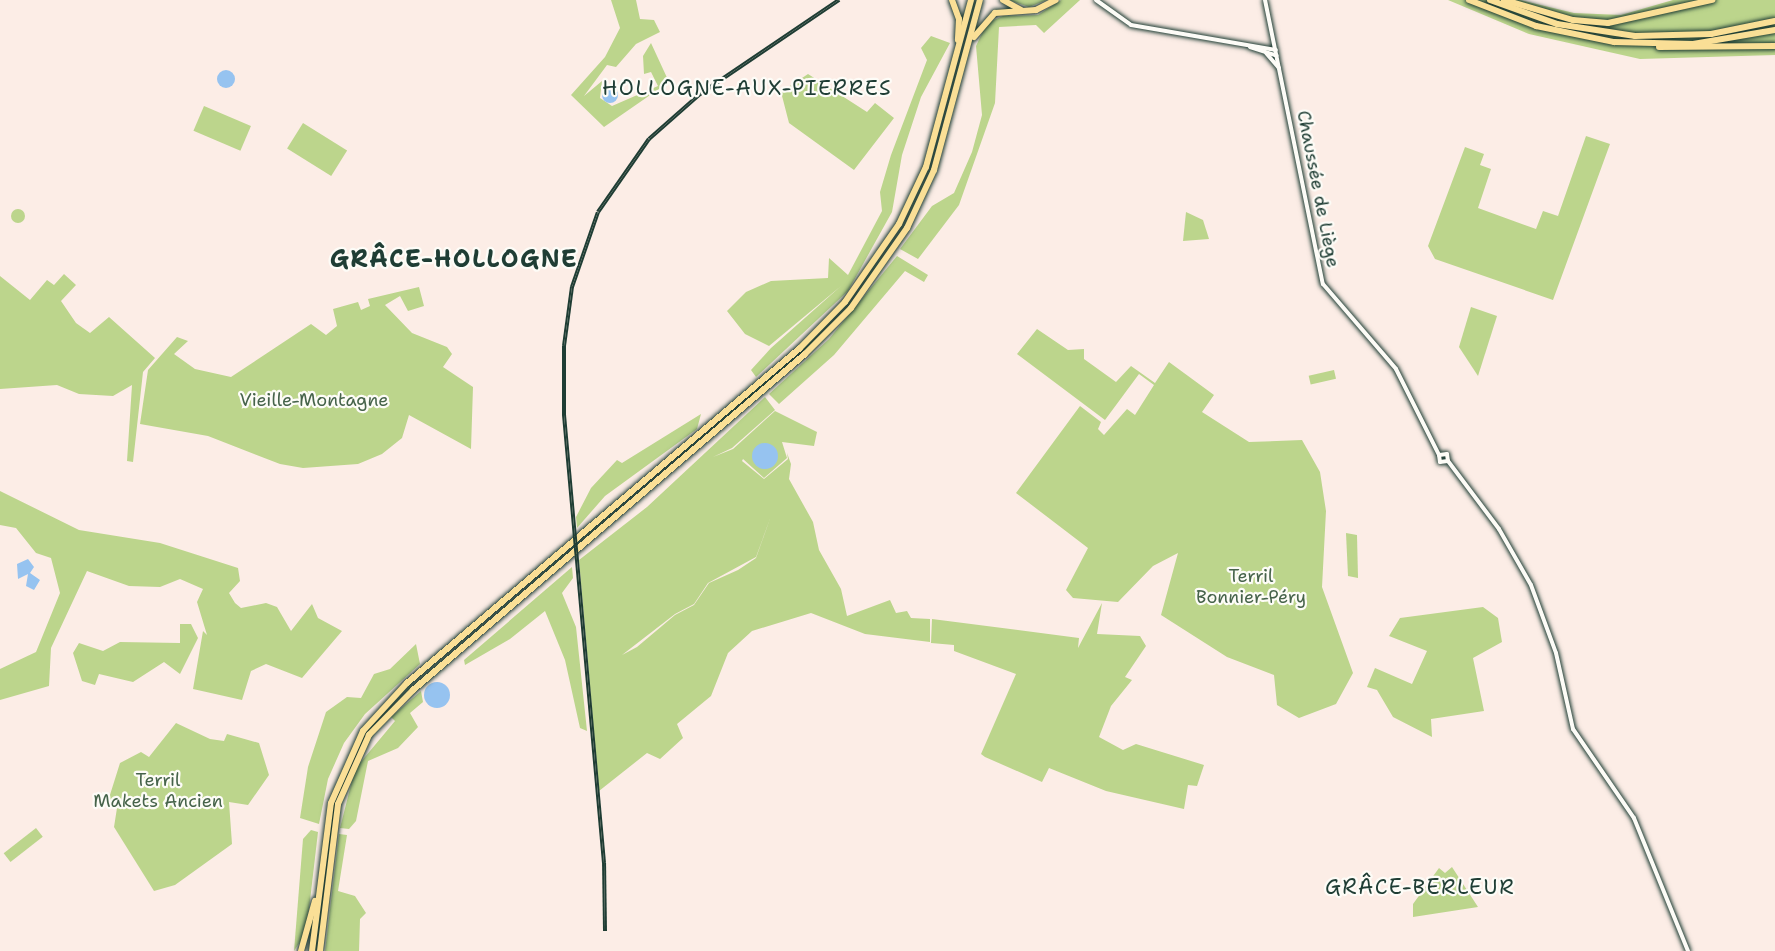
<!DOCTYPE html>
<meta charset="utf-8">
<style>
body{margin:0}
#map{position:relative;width:1775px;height:951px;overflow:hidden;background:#fcede6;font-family:"Shantell Sans",sans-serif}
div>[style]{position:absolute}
.green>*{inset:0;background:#bcd58c;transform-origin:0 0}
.round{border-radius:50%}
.water>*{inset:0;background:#96c3f0}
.roads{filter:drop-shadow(0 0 2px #1f3d34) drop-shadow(0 0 2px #1f3d34)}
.secondary>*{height:4px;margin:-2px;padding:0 2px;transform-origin:2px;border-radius:2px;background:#fdfcf7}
.highway>*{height:6px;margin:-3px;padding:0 3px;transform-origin:3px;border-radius:3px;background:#fadf96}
.rail>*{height:4px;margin-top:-2px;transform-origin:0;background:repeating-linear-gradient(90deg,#fdfcf7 0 4.5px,#1f3d34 0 9px);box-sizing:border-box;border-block:2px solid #1f3d34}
span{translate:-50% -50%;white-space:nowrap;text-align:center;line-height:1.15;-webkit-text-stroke:4.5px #fdfcf7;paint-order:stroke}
.street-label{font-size:18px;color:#1f3d34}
.park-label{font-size:18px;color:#46634a}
.quarter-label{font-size:21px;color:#1f3d34;letter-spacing:1.5px}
.district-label{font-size:24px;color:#1f3d34;font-weight:700;letter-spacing:1.5px}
</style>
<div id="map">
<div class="green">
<div style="clip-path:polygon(611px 0,636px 0,640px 19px,654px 20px,660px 32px,636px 44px,616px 67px,607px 65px,584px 96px,602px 81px,600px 98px,612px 106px,658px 86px,651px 72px,644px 74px,643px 56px,651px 43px,669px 82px,604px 127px,571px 95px,605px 57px,620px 28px)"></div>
<div style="clip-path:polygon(1009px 0,1047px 0,1029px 7px)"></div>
<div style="clip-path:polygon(1061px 0,1080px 0,1044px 33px,1036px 25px,999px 27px,995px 103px,959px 205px,918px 259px,900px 249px,932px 206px,954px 193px,972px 152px,982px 115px,976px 46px,987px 23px,1003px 16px,1038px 15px)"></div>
<div style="clip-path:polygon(1448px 0,1520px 0,1574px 13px,1621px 15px,1673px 0,1775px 0,1775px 55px,1640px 59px,1529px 34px)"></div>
<div style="clip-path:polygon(931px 36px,950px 43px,921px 97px,902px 155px,892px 212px,848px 291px,756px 377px,751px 370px,771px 348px,841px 286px,769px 346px,745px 334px,727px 311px,746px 292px,771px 281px,828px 278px,829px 258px,848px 275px,882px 211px,880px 192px,891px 155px,927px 60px,921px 48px)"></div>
<div style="clip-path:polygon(808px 74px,867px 112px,875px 103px,894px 118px,854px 170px,789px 123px,781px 92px)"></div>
<div style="left:204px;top:106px;width:51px;height:27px;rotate:23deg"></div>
<div style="left:303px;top:123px;width:52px;height:30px;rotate:32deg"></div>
<div style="clip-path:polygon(1586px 136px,1610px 144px,1553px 300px,1435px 259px,1428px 246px,1465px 147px,1484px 154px,1480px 165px,1491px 169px,1478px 208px,1536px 229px,1543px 211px,1558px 216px)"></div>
<div class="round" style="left:11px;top:209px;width:14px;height:14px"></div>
<div style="clip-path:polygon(1186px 212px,1203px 220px,1209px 239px,1183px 241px)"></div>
<div style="clip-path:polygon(897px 256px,928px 275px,924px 282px,905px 271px,834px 355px,779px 404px,769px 394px,829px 339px)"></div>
<div style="clip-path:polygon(64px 274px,76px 285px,61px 301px,76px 323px,90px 333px,109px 317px,155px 358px,143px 372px,133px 462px,127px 461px,132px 385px,113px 396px,79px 394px,57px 385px,0 389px,0 276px,30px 300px,47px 280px,54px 285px)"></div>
<div style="clip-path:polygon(419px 287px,424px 306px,408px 311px,400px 296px,385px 305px,412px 333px,447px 347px,452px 354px,443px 367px,473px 387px,471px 449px,409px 415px,402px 438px,382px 454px,358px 464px,303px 468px,280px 464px,208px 436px,140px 424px,148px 370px,177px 337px,188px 341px,174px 354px,195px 369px,231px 377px,311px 324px,326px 335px,337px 326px,333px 309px,358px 302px,361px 310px,370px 306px,368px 299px)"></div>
<div style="clip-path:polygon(1471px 307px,1497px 316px,1478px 376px,1459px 347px)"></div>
<div style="clip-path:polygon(1037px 329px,1068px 350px,1084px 349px,1084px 359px,1116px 382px,1131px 366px,1155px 383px,1169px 362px,1214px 395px,1202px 412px,1249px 442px,1302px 440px,1320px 472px,1326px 511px,1322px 587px,1353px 673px,1336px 704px,1299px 718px,1277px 705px,1274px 675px,1227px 657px,1161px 615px,1178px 553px,1153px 566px,1118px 602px,1073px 598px,1066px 590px,1088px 548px,1016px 493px,1080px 406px,1101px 422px,1098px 429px,1104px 435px,1127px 409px,1135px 415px,1154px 385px,1139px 374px,1105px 420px,1017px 354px)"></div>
<div style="left:1334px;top:370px;width:9px;height:26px;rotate:77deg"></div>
<div style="clip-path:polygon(evenodd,765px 397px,775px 410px,732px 448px,713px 457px,733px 449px,775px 411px,817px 432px,814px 446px,782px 442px,787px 458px,764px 478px,743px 459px,742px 461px,764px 479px,788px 459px,787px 453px,791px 464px,789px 479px,813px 522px,819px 550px,841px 589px,847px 616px,890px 600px,896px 613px,907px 611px,911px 618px,930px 619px,930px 642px,865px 634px,811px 613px,752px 631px,728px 653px,711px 696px,677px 724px,683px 738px,660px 759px,647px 753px,599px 791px,579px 560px,647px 507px,765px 397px,771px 516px,756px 558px,738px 570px,709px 583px,694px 605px,675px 615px,637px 647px,622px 655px,675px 614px,694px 604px,708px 583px,756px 557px,771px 516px)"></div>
<div style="clip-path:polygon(701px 414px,697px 429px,605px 496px,577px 528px,576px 517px,591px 488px,617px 460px,622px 463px)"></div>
<div style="clip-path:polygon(0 491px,79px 530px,160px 543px,238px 568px,240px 581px,229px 593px,235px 603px,241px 608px,266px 603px,277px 607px,291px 631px,312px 604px,318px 618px,342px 631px,302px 678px,266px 664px,251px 671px,242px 700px,193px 689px,203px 631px,207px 635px,197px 602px,203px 589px,180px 579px,160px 587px,129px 586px,87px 571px,51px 648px,49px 686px,0 700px,0 669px,36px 652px,60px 593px,51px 558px,36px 553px,16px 528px,0 525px)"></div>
<div style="clip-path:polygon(1346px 533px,1357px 535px,1358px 578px,1348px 576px)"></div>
<div style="clip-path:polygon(572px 567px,573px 578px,562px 593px,576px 627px,587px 731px,580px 728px,565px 660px,545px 611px,510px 639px,465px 665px,464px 660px)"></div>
<div style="clip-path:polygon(1102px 603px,1097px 634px,1140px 636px,1146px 646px,1125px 677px,1132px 680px,1111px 706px,1099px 737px,1123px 750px,1136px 744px,1204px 765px,1197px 786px,1188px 785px,1184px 809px,1106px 791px,1049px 768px,1042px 782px,985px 757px,981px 754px,1016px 674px,954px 651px,954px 645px,931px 643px,932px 619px,1079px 638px,1078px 648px)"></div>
<div style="clip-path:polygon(1483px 607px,1498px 618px,1502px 642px,1473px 658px,1484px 711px,1431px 719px,1432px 737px,1393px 717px,1377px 690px,1367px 687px,1375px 668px,1412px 684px,1427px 651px,1389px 636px,1400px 618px)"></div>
<div style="clip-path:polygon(180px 624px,191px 624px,198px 638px,180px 674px,164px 662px,133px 682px,99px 674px,95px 685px,82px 681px,73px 653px,79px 643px,103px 651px,120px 642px,180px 643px)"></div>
<div style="clip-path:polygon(416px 644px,420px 664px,365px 714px,344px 743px,328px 779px,319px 824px,300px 818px,308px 767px,326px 712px,347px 697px,361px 698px,374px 674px,390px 669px)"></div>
<div style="clip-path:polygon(421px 691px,423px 702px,410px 713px,418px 727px,398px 748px,368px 761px,356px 821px,349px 829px,340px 828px,355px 769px,395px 721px,391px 717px)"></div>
<div style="clip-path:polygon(176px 723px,210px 739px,224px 741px,227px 734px,259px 743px,269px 775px,248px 805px,229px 802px,232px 844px,175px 885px,154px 891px,114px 827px,117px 808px,109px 798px,120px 763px,141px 752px,149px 757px)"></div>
<div style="left:36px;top:828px;width:11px;height:41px;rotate:52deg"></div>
<div style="clip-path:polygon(311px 830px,318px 832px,309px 909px,305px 934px,294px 951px,303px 839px)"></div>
<div style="clip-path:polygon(339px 834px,347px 835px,338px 891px,355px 896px,366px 913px,360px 919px,359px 951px,325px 951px)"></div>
<div style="clip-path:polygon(1452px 867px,1478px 907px,1413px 917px,1413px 904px,1439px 868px,1445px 873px)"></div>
</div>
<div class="water">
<div class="round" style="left:217px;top:70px;width:18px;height:18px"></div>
<div class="round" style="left:602px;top:87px;width:16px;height:16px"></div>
<div class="round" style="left:752px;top:443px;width:26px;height:26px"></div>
<div style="clip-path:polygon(28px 559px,34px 567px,30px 573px,40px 580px,34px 590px,26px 586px,28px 574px,18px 579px,17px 564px)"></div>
<div class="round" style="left:424px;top:682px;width:26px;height:26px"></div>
</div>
<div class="roads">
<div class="secondary">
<div style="left:1096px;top:0;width:43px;rotate:35.5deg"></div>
<div style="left:1131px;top:25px;width:147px;rotate:9.8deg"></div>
<div style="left:1265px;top:0;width:290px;rotate:78.5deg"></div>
<div style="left:1323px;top:284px;width:112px;rotate:49.3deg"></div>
<div style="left:1396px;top:369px;width:96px;rotate:63.4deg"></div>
<div style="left:1250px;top:47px;width:28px;rotate:18deg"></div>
<div style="left:1266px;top:53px;width:20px;rotate:49deg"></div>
<div style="left:1439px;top:455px;width:8px;rotate:-7deg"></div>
<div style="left:1447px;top:454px;width:7px;rotate:82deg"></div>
<div style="left:1439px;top:455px;width:7px;rotate:82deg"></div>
<div style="left:1440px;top:462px;width:8px;rotate:-7deg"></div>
<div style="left:1448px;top:461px;width:85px;rotate:53.1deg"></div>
<div style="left:1499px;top:529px;width:64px;rotate:60.3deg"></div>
<div style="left:1531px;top:585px;width:72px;rotate:69.8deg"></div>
<div style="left:1556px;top:653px;width:78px;rotate:77.4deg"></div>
<div style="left:1573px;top:729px;width:108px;rotate:55.6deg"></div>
<div style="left:1634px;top:818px;width:144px;rotate:67.9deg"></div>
</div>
<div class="highway">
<div style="left:952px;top:0;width:20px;rotate:70deg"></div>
<div style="left:959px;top:19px;width:21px;rotate:93deg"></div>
<div style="left:1003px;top:0;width:21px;rotate:29deg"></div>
<div style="left:1469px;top:0;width:72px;rotate:21.2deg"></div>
<div style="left:1536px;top:26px;width:80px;rotate:11.6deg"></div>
<div style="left:1614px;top:42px;width:79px;rotate:1.5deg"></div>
<div style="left:1693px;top:44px;width:83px;rotate:-9.7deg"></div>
<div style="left:1490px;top:0;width:71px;rotate:19.7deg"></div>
<div style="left:1557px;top:24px;width:79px;rotate:8.7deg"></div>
<div style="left:1635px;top:36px;width:76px;rotate:-1.5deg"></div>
<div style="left:1711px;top:34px;width:65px;rotate:-11.5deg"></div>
<div style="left:1504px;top:0;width:72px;rotate:16.2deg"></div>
<div style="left:1573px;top:20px;width:35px;rotate:5deg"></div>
<div style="left:1608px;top:23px;width:107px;rotate:-12.5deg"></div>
<div style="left:974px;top:37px;width:32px;rotate:-49deg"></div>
<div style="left:995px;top:13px;width:41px;rotate:-4.2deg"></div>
<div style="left:1036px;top:10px;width:22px;rotate:-27deg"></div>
<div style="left:1659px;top:47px;width:116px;rotate:-0.5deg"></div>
<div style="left:301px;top:951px;width:52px;rotate:-74.4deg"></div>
<div style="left:312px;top:951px;width:149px;rotate:-82.7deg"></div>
<div style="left:331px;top:803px;width:79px;rotate:-66deg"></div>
<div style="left:363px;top:731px;width:65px;rotate:-47.5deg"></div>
<div style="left:407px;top:683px;width:516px;rotate:-40.44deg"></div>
<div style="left:800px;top:348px;width:64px;rotate:-45.6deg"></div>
<div style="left:845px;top:302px;width:95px;rotate:-55.3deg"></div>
<div style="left:899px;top:224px;width:63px;rotate:-64.7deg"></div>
<div style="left:926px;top:167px;width:173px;rotate:-74.9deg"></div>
<div style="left:320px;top:951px;width:148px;rotate:-83deg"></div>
<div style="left:338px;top:804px;width:76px;rotate:-65.8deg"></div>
<div style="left:369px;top:735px;width:63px;rotate:-45.6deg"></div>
<div style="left:413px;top:690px;width:516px;rotate:-40.6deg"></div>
<div style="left:805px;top:354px;width:65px;rotate:-45deg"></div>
<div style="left:851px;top:308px;width:98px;rotate:-55deg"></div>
<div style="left:907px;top:228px;width:64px;rotate:-65deg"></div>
<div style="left:934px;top:170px;width:176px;rotate:-74.9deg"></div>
</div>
</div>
<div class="rail">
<div style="left:605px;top:931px;width:68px;rotate:-90.8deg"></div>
<div style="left:604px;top:863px;width:450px;rotate:-95.1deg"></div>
<div style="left:564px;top:415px;width:69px;rotate:-90deg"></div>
<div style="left:564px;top:346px;width:60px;rotate:-82.3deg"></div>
<div style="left:572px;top:287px;width:79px;rotate:-70.9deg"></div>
<div style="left:598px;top:212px;width:89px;rotate:-55.1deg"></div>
<div style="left:649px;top:139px;width:68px;rotate:-41.4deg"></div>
<div style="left:700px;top:94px;width:168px;rotate:-34.1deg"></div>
</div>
<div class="street-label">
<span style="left:1318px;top:189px;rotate:79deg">Chaussée de Liège</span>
</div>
<div class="park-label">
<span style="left:314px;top:400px">Vieille-Montagne</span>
<span style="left:1251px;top:587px">Terril<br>Bonnier-Péry</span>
<span style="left:158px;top:791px">Terril<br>Makets Ancien</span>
</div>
<div class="quarter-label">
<span style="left:747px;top:88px">HOLLOGNE-AUX-PIERRES</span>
<span style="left:1420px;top:887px">GRÂCE-BERLEUR</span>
</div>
<div class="district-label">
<span style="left:454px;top:260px">GRÂCE-HOLLOGNE</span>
</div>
</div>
